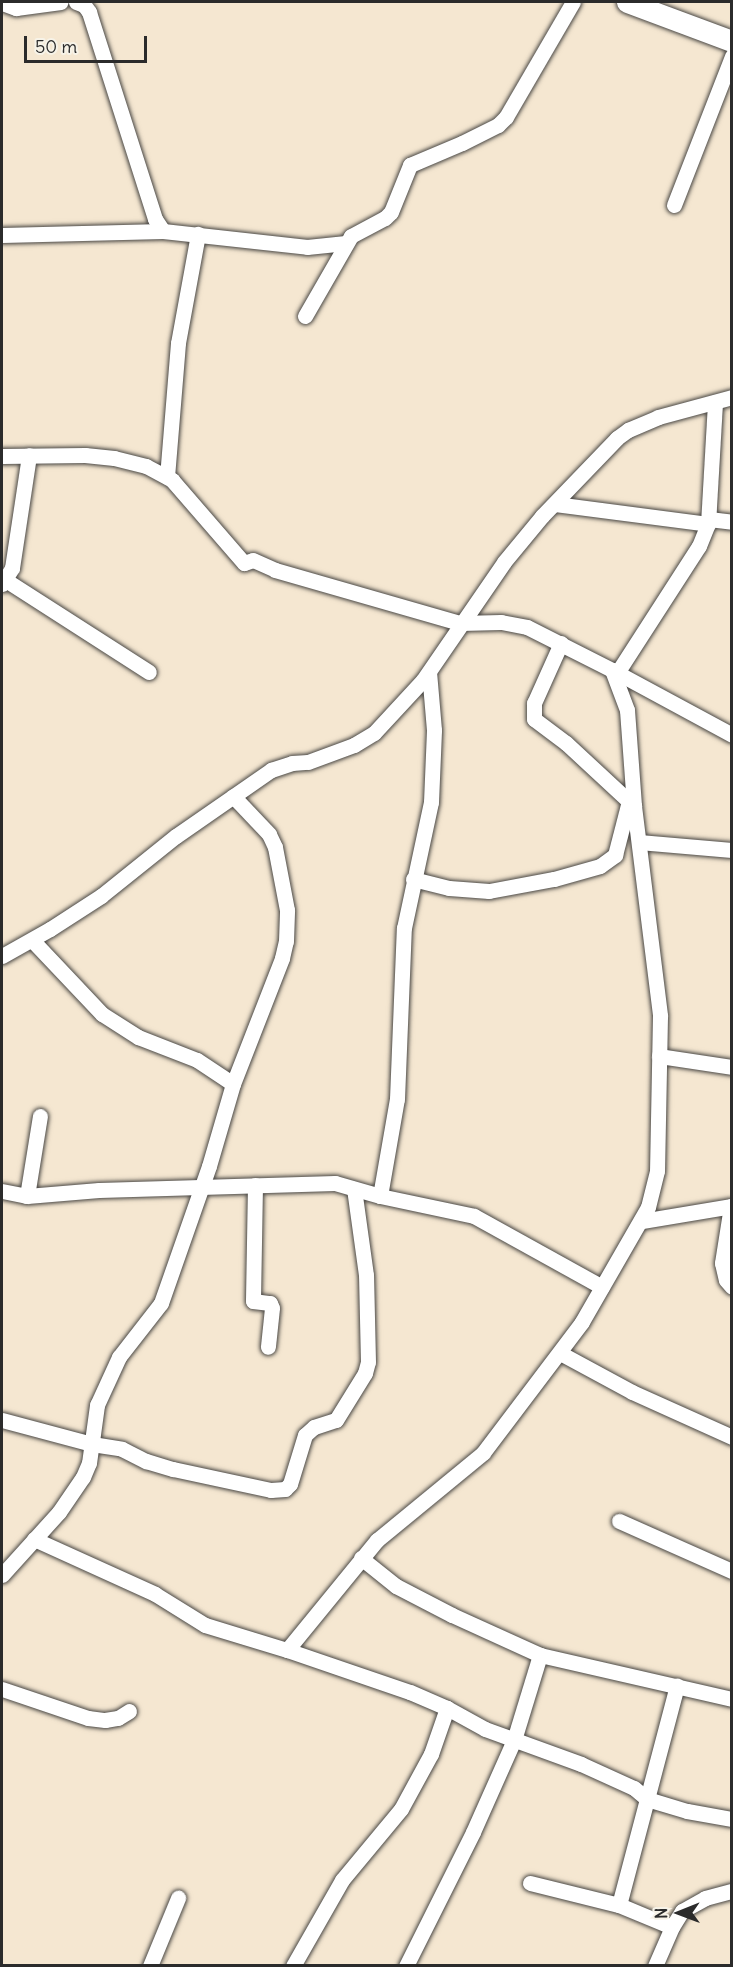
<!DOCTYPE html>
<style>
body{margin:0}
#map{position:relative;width:733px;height:1967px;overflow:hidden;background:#f5e7d1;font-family:Delius,sans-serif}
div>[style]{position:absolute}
.roads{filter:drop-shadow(0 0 2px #494744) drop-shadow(0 0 2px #494744)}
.street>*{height:15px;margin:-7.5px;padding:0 7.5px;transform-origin:7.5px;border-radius:7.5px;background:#fff}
.secondary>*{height:21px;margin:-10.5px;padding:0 10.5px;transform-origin:10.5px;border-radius:10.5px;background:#fff}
span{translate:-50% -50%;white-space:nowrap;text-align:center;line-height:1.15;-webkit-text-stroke:4.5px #f7f3e8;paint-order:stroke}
.frame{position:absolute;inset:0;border:3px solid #2b2b2b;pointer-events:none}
.north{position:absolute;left:649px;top:1883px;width:60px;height:60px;-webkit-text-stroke:4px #f7f3e8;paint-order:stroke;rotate:269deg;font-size:16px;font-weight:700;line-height:24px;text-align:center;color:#2b2b2b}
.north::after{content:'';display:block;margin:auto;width:21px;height:27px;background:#2b2b2b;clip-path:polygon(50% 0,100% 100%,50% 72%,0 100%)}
.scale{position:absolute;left:24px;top:36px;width:123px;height:27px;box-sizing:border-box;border:3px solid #2b2b2b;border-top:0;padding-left:8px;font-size:18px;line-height:21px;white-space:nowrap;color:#2b2b2b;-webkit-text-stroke:4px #f7f3e8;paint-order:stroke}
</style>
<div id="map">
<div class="roads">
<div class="street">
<div style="left:76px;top:2px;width:9px;rotate:21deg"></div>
<div style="left:84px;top:5px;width:9px;rotate:54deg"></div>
<div style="left:89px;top:12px;width:217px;rotate:72.3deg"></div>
<div style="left:155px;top:219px;width:14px;rotate:56deg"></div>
<div style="left:2px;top:3px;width:15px;rotate:20deg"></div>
<div style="left:16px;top:8px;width:45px;rotate:-7.6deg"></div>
<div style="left:674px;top:205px;width:160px;rotate:-68.7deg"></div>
<div style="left:2px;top:235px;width:161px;rotate:-1.4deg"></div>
<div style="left:163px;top:231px;width:145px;rotate:6.3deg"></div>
<div style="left:307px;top:247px;width:39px;rotate:-6deg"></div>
<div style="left:305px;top:316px;width:92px;rotate:-60.1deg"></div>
<div style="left:351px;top:236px;width:38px;rotate:-28deg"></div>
<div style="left:385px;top:218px;width:8px;rotate:-45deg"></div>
<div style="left:391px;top:212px;width:51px;rotate:-68deg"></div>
<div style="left:410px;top:165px;width:56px;rotate:-22.9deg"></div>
<div style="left:462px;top:143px;width:40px;rotate:-26.6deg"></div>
<div style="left:498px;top:125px;width:11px;rotate:-45deg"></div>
<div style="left:506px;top:117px;width:133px;rotate:-59.8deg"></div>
<div style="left:2px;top:456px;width:83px;rotate:-0.7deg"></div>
<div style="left:85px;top:455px;width:29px;rotate:6deg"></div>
<div style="left:114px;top:458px;width:33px;rotate:14deg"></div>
<div style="left:146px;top:466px;width:30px;rotate:28deg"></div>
<div style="left:172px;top:480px;width:110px;rotate:49.1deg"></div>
<div style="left:244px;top:563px;width:9px;rotate:-18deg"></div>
<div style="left:253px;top:560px;width:24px;rotate:24deg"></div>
<div style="left:275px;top:570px;width:192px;rotate:16deg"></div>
<div style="left:460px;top:623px;width:41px;rotate:-1.4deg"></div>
<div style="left:501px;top:622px;width:26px;rotate:11deg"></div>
<div style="left:527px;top:627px;width:95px;rotate:26.8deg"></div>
<div style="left:612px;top:670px;width:43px;rotate:69.4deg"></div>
<div style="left:627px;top:710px;width:96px;rotate:85.8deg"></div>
<div style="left:634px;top:806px;width:212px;rotate:82.9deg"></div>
<div style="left:660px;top:1016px;width:155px;rotate:91.1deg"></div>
<div style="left:657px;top:1171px;width:37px;rotate:104deg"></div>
<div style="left:648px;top:1207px;width:133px;rotate:119.9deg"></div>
<div style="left:582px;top:1322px;width:164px;rotate:127.1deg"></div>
<div style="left:483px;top:1453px;width:137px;rotate:140.6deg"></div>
<div style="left:377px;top:1540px;width:142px;rotate:129.3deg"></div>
<div style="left:167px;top:477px;width:134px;rotate:-85.3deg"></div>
<div style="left:178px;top:343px;width:111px;rotate:-79.6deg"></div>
<div style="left:555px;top:504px;width:154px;rotate:7.4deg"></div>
<div style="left:709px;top:519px;width:23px;rotate:7deg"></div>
<div style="left:4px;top:579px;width:172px;rotate:32.7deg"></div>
<div style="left:2px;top:584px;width:19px;rotate:-58deg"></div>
<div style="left:12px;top:568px;width:114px;rotate:-81.4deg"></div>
<div style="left:561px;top:643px;width:66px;rotate:114.2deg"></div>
<div style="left:534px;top:703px;width:16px;rotate:90deg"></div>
<div style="left:534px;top:719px;width:40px;rotate:37deg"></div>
<div style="left:566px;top:743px;width:93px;rotate:42.8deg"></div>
<div style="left:612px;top:670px;width:136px;rotate:28.4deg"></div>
<div style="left:617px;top:673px;width:151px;rotate:-57.2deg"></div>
<div style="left:699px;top:546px;width:24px;rotate:-68deg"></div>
<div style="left:708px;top:524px;width:122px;rotate:-86.7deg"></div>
<div style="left:639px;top:842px;width:93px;rotate:4.9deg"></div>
<div style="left:413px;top:879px;width:37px;rotate:14deg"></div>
<div style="left:449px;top:888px;width:40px;rotate:4.3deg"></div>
<div style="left:489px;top:891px;width:66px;rotate:-10.5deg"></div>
<div style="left:554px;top:879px;width:48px;rotate:-15.8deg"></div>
<div style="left:600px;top:866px;width:19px;rotate:-36deg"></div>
<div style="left:615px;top:855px;width:56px;rotate:-75.5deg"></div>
<div style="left:32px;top:940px;width:102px;rotate:46.6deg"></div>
<div style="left:102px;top:1014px;width:43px;rotate:32.6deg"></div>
<div style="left:138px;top:1037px;width:63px;rotate:21.3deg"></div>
<div style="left:197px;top:1060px;width:43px;rotate:33.7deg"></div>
<div style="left:2px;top:956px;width:55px;rotate:-29.4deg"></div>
<div style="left:50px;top:929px;width:61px;rotate:-32.9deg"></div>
<div style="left:101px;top:896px;width:96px;rotate:-38.7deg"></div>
<div style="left:176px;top:836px;width:116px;rotate:-34.8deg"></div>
<div style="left:271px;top:770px;width:22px;rotate:-18deg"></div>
<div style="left:292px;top:763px;width:16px;rotate:-4deg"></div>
<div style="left:308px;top:762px;width:49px;rotate:-20.3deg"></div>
<div style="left:354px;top:745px;width:23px;rotate:-31deg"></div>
<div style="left:374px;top:733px;width:72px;rotate:-47.2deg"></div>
<div style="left:423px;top:680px;width:143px;rotate:-55.5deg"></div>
<div style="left:504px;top:562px;width:60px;rotate:-50.4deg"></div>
<div style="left:542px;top:516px;width:108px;rotate:-46.1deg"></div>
<div style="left:617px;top:438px;width:14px;rotate:-36deg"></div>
<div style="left:628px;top:430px;width:33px;rotate:-23deg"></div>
<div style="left:658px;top:417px;width:77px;rotate:-15.1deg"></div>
<div style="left:659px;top:1056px;width:74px;rotate:8.6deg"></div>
<div style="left:255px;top:1185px;width:116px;rotate:91deg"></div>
<div style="left:253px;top:1301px;width:17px;rotate:7deg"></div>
<div style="left:270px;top:1303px;width:5px;rotate:68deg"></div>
<div style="left:272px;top:1308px;width:39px;rotate:96deg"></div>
<div style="left:2px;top:1191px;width:25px;rotate:11deg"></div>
<div style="left:27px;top:1196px;width:72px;rotate:-4.8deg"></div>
<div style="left:99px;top:1190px;width:236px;rotate:-1.7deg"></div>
<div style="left:335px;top:1183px;width:47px;rotate:16.1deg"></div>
<div style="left:380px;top:1196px;width:96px;rotate:12deg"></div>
<div style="left:474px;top:1216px;width:146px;rotate:29deg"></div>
<div style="left:27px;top:1196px;width:81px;rotate:-80.8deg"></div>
<div style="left:380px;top:1196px;width:98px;rotate:-80.1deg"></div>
<div style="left:397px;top:1099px;width:171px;rotate:-87.7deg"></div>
<div style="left:404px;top:928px;width:129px;rotate:-77.9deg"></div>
<div style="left:431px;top:802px;width:72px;rotate:-87.6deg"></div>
<div style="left:434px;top:730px;width:58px;rotate:-94.9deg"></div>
<div style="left:731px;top:1206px;width:58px;rotate:99deg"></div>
<div style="left:722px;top:1263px;width:17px;rotate:77deg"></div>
<div style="left:726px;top:1280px;width:9px;rotate:49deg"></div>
<div style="left:642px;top:1221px;width:91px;rotate:-9.5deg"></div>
<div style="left:560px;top:1353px;width:82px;rotate:28.4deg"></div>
<div style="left:632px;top:1392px;width:110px;rotate:24.2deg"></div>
<div style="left:2px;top:1420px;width:93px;rotate:14.9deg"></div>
<div style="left:92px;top:1444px;width:30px;rotate:9deg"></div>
<div style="left:122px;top:1449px;width:27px;rotate:27deg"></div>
<div style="left:146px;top:1461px;width:28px;rotate:17deg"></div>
<div style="left:173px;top:1469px;width:100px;rotate:12.1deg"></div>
<div style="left:271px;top:1490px;width:14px;rotate:-4deg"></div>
<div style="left:285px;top:1489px;width:7px;rotate:-45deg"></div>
<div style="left:290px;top:1484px;width:51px;rotate:-73deg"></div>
<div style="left:305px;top:1435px;width:12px;rotate:-42deg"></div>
<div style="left:314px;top:1427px;width:23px;rotate:-18deg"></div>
<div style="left:336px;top:1420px;width:55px;rotate:-58.3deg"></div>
<div style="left:365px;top:1373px;width:11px;rotate:-75deg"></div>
<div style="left:368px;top:1362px;width:87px;rotate:-91.3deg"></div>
<div style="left:366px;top:1275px;width:87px;rotate:-97.9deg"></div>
<div style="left:619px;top:1521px;width:124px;rotate:23.9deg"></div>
<div style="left:34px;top:1539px;width:133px;rotate:24.4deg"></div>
<div style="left:155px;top:1594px;width:59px;rotate:31.8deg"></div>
<div style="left:205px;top:1625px;width:86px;rotate:17deg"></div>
<div style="left:287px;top:1650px;width:130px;rotate:18.9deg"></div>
<div style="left:410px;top:1692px;width:40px;rotate:23.4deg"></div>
<div style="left:447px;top:1708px;width:43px;rotate:28.9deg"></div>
<div style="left:485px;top:1729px;width:102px;rotate:20deg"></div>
<div style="left:581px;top:1764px;width:58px;rotate:24.4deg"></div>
<div style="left:634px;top:1788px;width:17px;rotate:40deg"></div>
<div style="left:647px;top:1799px;width:42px;rotate:16.7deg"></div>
<div style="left:687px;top:1811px;width:46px;rotate:10.1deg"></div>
<div style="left:361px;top:1558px;width:45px;rotate:38.7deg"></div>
<div style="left:396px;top:1586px;width:63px;rotate:27.4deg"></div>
<div style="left:452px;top:1615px;width:97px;rotate:24.4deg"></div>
<div style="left:540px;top:1655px;width:197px;rotate:12.9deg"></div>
<div style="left:2px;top:1575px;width:85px;rotate:-47.9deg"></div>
<div style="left:59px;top:1512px;width:42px;rotate:-55.6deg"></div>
<div style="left:83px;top:1477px;width:15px;rotate:-67deg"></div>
<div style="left:89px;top:1463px;width:59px;rotate:-82.1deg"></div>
<div style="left:97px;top:1405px;width:53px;rotate:-65.4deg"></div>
<div style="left:119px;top:1357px;width:68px;rotate:-52.1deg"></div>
<div style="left:161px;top:1303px;width:145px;rotate:-70.7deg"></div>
<div style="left:209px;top:1166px;width:85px;rotate:-73.7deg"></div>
<div style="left:233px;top:1084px;width:135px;rotate:-68.7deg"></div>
<div style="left:282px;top:958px;width:17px;rotate:-77deg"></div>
<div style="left:286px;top:941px;width:31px;rotate:-88deg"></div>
<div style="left:287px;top:910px;width:64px;rotate:-100.8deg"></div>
<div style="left:275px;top:847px;width:14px;rotate:-115deg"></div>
<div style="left:269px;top:834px;width:52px;rotate:-133.5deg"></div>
<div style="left:2px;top:1689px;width:91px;rotate:18.6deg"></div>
<div style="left:88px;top:1718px;width:17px;rotate:7deg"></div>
<div style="left:105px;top:1720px;width:13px;rotate:-9deg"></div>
<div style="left:118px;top:1718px;width:13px;rotate:-32deg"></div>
<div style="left:530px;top:1883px;width:92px;rotate:13.9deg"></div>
<div style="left:619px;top:1905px;width:57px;rotate:22.5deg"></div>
<div style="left:619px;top:1905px;width:227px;rotate:-75.2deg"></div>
<div style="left:150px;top:1966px;width:74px;rotate:-67.6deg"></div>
<div style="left:293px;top:1966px;width:99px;rotate:-60.3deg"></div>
<div style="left:342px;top:1880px;width:92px;rotate:-50.3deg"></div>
<div style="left:401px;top:1809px;width:63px;rotate:-61.4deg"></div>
<div style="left:431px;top:1754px;width:49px;rotate:-70.8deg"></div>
<div style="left:406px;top:1966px;width:150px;rotate:-63.4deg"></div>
<div style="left:473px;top:1832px;width:101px;rotate:-66deg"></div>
<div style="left:514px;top:1740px;width:89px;rotate:-73deg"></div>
<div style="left:655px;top:1966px;width:43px;rotate:-66.4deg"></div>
<div style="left:672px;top:1927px;width:19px;rotate:-58deg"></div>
<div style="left:682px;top:1911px;width:26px;rotate:-29deg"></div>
<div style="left:705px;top:1898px;width:28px;rotate:-15deg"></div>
</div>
<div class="secondary">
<div style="left:627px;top:2px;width:112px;rotate:20.4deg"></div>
</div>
</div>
<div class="frame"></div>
<div class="north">N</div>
<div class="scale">50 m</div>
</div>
